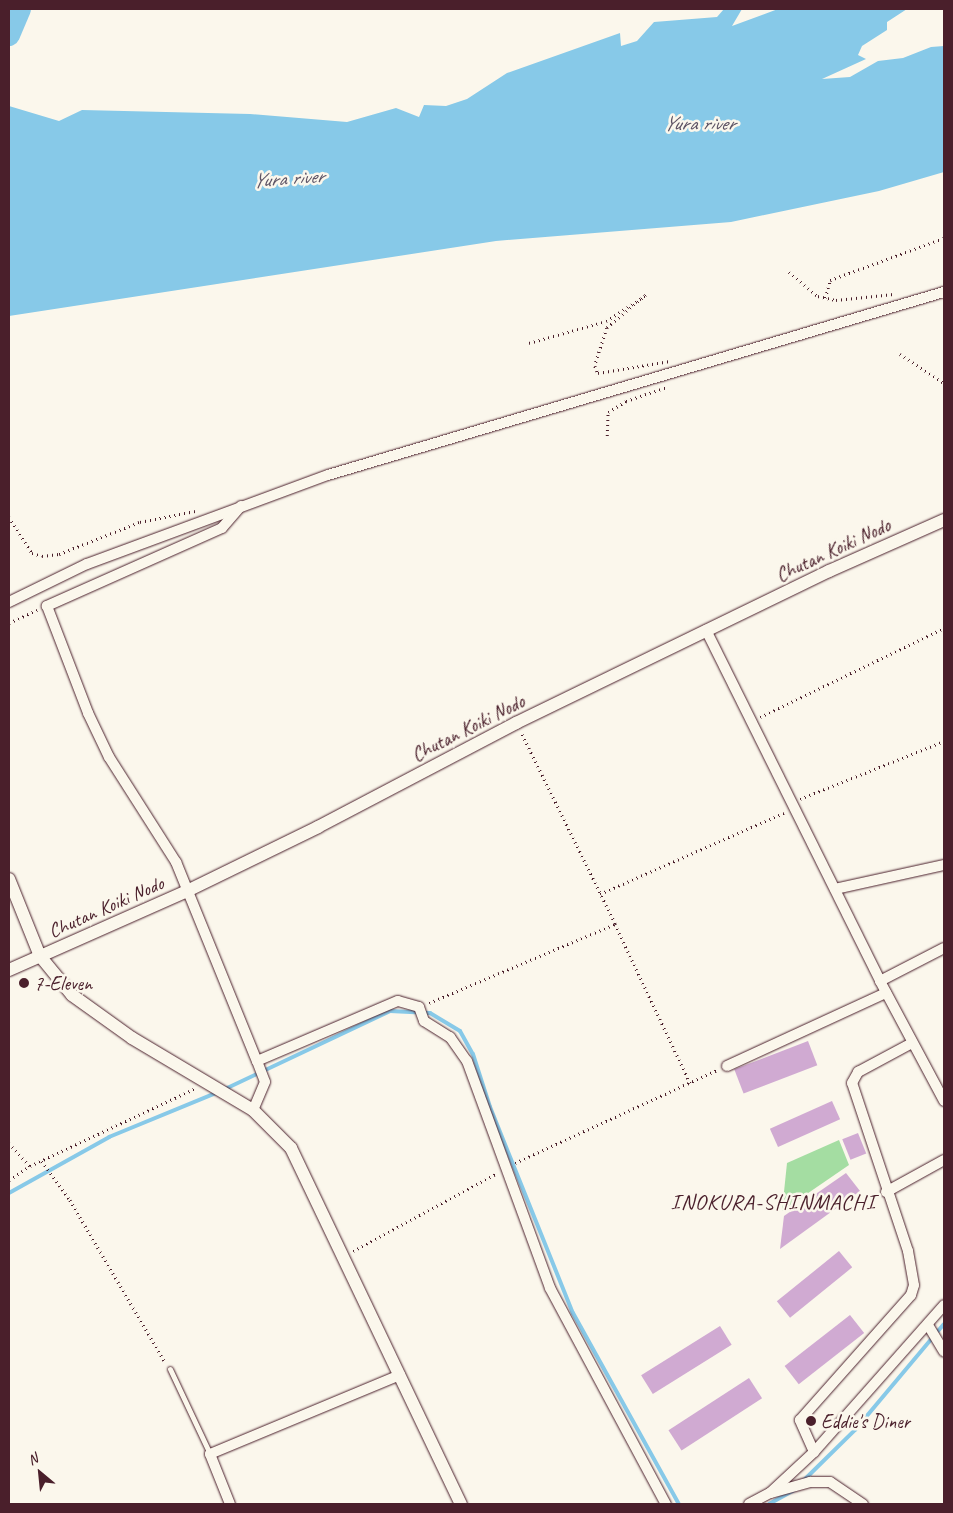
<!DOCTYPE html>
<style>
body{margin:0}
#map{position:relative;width:953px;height:1513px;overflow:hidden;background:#fbf7ec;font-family:Caveat,sans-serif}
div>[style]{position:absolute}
.green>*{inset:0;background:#a4dda2}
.water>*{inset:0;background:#87c9e8}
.stream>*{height:4px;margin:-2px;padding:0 2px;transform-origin:2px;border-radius:2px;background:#87c9e8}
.river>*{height:22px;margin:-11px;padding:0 11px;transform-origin:11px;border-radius:11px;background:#87c9e8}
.building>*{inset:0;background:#d0aad2;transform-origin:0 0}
.path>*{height:2.5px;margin-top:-1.25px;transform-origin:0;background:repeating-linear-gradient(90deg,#4a1f2b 0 1px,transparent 0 5px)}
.roads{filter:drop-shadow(0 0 1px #4a1f2b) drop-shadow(0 0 1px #4a1f2b)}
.service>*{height:5px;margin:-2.5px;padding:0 2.5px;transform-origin:2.5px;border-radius:2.5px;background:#fbf7ec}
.minor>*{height:10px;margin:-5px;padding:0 5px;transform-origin:5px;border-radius:5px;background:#fbf7ec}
.tertiary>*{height:12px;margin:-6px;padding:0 6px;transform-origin:6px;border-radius:6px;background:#fbf7ec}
.dots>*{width:14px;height:14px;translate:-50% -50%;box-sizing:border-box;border:2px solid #fbf7ec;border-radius:50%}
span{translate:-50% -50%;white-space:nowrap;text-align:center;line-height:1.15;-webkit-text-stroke:5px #fbf7ec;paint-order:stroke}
.street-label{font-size:20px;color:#4a1f2b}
.poi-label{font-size:20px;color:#4a1f2b}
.left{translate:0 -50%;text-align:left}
.water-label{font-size:21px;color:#5c5264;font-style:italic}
.quarter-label{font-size:22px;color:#4a1f2b;letter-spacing:1px}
.frame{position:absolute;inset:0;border:10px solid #4a1f2b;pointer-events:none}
.north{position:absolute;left:15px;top:1448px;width:50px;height:50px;-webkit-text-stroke:4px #fbf7ec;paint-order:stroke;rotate:332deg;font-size:14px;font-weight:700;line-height:20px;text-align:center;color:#4a1f2b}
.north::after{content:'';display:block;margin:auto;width:18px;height:22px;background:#4a1f2b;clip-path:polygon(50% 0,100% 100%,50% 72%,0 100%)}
</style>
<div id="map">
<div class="green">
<div style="clip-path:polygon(839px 1140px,849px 1165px,782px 1211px,787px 1163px)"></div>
</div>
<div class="water">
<div style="clip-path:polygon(724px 9px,742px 9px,732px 26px,778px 9px,907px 9px,887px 22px,887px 30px,862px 46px,858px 55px,866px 59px,822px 79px,850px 77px,878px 61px,903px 58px,931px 47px,944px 46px,944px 172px,879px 191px,731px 222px,496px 241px,9px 316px,9px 106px,59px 121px,82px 110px,250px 114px,347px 122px,396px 108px,419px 117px,424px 105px,446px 106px,467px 99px,507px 73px,620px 33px,621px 46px,637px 41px,654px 22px,717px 17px)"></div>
</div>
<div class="stream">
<div style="left:223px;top:1090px;width:185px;rotate:-25.3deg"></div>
<div style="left:390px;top:1011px;width:40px;rotate:2.9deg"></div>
<div style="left:430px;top:1013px;width:35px;rotate:31deg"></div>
<div style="left:460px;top:1031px;width:26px;rotate:61deg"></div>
<div style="left:473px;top:1054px;width:56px;rotate:72.2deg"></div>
<div style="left:490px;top:1107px;width:222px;rotate:68.1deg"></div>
<div style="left:573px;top:1313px;width:218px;rotate:61deg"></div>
<div style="left:9px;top:1193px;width:115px;rotate:-29.2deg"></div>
<div style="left:109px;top:1137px;width:116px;rotate:-22.4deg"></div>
<div style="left:802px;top:1482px;width:74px;rotate:-44.5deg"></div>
<div style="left:855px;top:1430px;width:138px;rotate:-50deg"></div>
<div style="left:769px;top:1504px;width:29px;rotate:-29deg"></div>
</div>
<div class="river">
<div style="left:9px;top:35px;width:28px;rotate:-67deg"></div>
</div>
<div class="building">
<div style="left:808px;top:1041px;width:26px;height:79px;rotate:69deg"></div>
<div style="left:832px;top:1101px;width:20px;height:68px;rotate:66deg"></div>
<div style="left:858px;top:1133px;width:22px;height:17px;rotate:68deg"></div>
<div style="clip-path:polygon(846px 1173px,860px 1191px,780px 1249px,784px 1216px)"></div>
<div style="left:839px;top:1251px;width:21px;height:80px;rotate:51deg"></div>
<div style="left:850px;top:1315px;width:23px;height:83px;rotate:52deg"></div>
<div style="left:720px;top:1326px;width:22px;height:93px;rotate:58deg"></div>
<div style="left:749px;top:1378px;width:24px;height:96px;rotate:57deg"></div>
</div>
<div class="path">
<div style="left:789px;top:272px;width:38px;rotate:40deg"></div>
<div style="left:818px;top:296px;width:18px;rotate:13deg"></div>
<div style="left:836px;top:300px;width:58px;rotate:-5.9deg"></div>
<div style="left:825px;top:298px;width:19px;rotate:-74deg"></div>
<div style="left:830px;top:280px;width:121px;rotate:-20.2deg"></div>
<div style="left:529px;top:343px;width:80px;rotate:-15.9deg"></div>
<div style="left:606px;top:321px;width:48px;rotate:-33deg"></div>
<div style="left:646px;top:295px;width:51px;rotate:139.8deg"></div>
<div style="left:607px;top:328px;width:40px;rotate:108deg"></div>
<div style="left:595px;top:366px;width:8px;rotate:67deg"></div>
<div style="left:598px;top:373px;width:73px;rotate:-9.5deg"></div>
<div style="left:900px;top:354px;width:53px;rotate:33.4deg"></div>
<div style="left:607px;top:436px;width:24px;rotate:-88deg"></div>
<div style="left:608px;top:412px;width:21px;rotate:-31deg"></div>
<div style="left:626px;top:401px;width:43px;rotate:-18.9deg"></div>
<div style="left:9px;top:517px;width:43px;rotate:57.4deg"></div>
<div style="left:32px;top:553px;width:10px;rotate:17deg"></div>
<div style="left:42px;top:556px;width:17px;rotate:-7deg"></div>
<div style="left:59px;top:554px;width:87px;rotate:-21.6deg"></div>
<div style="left:140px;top:522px;width:56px;rotate:-11.3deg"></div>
<div style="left:9px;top:623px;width:31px;rotate:-25deg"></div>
<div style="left:760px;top:717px;width:204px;rotate:-25.8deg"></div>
<div style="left:800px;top:799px;width:155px;rotate:-21.9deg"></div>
<div style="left:600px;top:894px;width:201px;rotate:-23.8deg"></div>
<div style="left:615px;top:924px;width:176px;rotate:64.7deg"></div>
<div style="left:429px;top:1003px;width:202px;rotate:-23deg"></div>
<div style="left:615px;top:924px;width:213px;rotate:-116.2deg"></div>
<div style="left:9px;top:1143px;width:31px;rotate:48deg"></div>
<div style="left:42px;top:1161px;width:48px;rotate:54.3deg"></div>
<div style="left:70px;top:1200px;width:188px;rotate:59.6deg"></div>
<div style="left:515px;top:1163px;width:222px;rotate:-24.7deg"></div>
<div style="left:9px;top:1180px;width:25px;rotate:-34deg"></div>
<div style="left:30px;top:1166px;width:183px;rotate:-25.2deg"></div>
<div style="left:353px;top:1251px;width:164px;rotate:-28.4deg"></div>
</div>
<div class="roads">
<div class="service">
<div style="left:170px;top:1369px;width:94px;rotate:64.8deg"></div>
</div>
<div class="minor">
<div style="left:241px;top:506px;width:29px;rotate:131deg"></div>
<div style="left:222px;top:528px;width:192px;rotate:156deg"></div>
<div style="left:47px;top:606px;width:115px;rotate:69deg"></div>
<div style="left:88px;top:713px;width:49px;rotate:64.5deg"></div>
<div style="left:109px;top:757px;width:125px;rotate:57.5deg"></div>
<div style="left:176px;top:862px;width:215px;rotate:67.9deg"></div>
<div style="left:257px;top:1061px;width:22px;rotate:69deg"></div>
<div style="left:265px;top:1082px;width:30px;rotate:113deg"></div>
<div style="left:9px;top:602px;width:87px;rotate:-26deg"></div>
<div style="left:87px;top:564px;width:257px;rotate:-20.3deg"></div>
<div style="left:328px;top:475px;width:643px;rotate:-16.55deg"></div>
<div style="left:706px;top:630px;width:392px;rotate:63.6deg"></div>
<div style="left:880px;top:981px;width:136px;rotate:61.9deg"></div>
<div style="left:835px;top:889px;width:112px;rotate:-12.4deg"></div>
<div style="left:880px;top:981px;width:72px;rotate:-27.3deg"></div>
<div style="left:257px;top:1061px;width:153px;rotate:-23.1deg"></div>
<div style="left:398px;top:1001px;width:22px;rotate:16deg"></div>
<div style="left:419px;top:1007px;width:15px;rotate:70deg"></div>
<div style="left:424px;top:1021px;width:31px;rotate:32deg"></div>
<div style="left:450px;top:1037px;width:29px;rotate:55deg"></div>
<div style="left:467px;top:1061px;width:242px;rotate:69.9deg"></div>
<div style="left:550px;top:1288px;width:245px;rotate:61.8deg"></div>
<div style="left:727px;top:1066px;width:175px;rotate:-24.7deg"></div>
<div style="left:886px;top:1192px;width:66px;rotate:-28.9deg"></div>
<div style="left:928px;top:1325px;width:31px;rotate:59deg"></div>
<div style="left:814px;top:1452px;width:35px;rotate:-114deg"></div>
<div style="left:800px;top:1420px;width:167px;rotate:-48.4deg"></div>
<div style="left:911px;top:1295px;width:10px;rotate:-73deg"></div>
<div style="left:914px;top:1285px;width:35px;rotate:-100deg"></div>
<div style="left:908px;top:1251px;width:177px;rotate:-108.4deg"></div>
<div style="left:852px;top:1083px;width:13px;rotate:-61deg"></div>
<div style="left:858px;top:1072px;width:61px;rotate:-28.2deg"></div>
<div style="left:771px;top:1493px;width:41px;rotate:-15.8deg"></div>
<div style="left:810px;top:1482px;width:20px"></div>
<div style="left:830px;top:1482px;width:40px;rotate:34deg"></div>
<div style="left:230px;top:1504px;width:54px;rotate:-111.8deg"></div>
<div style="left:210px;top:1454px;width:206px;rotate:-22.6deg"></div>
<div style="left:749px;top:1504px;width:24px;rotate:-28deg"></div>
<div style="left:770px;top:1493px;width:60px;rotate:-43deg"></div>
<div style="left:814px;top:1452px;width:196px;rotate:-48.5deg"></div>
</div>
<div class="tertiary">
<div style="left:9px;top:879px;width:83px;rotate:68.1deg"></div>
<div style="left:40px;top:956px;width:50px;rotate:50.6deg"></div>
<div style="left:72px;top:995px;width:74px;rotate:35.6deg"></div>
<div style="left:132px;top:1038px;width:141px;rotate:30.8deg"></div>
<div style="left:253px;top:1110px;width:54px;rotate:45deg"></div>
<div style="left:291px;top:1148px;width:395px;rotate:64.5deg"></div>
<div style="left:9px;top:970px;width:193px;rotate:-23.9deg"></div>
<div style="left:185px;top:892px;width:148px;rotate:-26deg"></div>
<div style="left:318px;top:827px;width:224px;rotate:-27.7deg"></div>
<div style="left:516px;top:723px;width:348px;rotate:-25.9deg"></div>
<div style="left:829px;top:571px;width:126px;rotate:-23.9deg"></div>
</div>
</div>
<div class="dots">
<div style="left:24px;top:983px;background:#4a1f2b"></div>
<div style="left:811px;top:1421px;background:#4a1f2b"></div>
</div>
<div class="street-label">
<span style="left:833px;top:550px;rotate:-25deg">Chutan Koiki Nodo</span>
<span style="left:468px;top:728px;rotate:-27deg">Chutan Koiki Nodo</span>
<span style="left:106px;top:907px;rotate:-24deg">Chutan Koiki Nodo</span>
</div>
<div class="poi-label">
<span class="left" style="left:34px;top:983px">7-Eleven</span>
<span class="left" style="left:821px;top:1421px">Eddie's Diner</span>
</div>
<div class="water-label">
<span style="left:699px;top:123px">Yura river</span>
<span style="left:288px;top:178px;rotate:-4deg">Yura river</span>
</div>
<div class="quarter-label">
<span style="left:773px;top:1203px">INOKURA-SHINMACHI</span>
</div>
<div class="frame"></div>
<div class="north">N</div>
</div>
